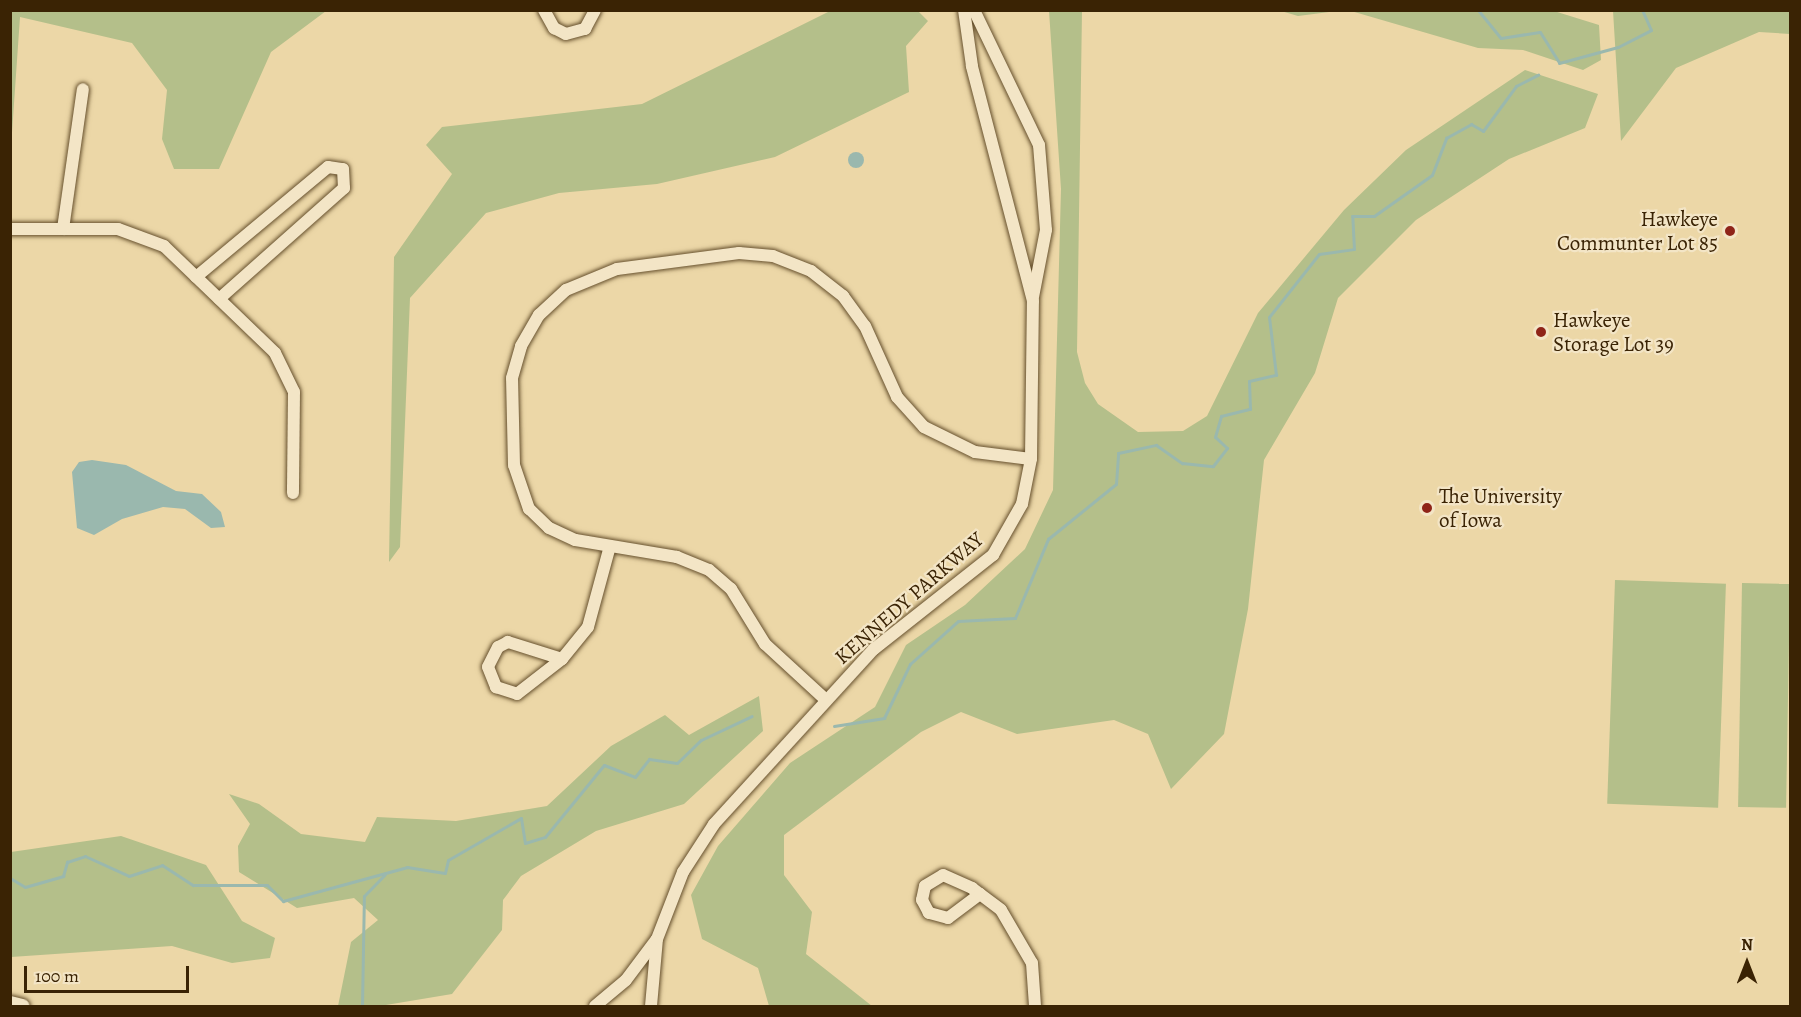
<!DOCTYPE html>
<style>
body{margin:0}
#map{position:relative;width:1801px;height:1017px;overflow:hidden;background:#ecd7a7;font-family:Alegreya,serif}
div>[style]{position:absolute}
.green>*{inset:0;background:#b4bf8a;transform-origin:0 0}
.water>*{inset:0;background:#9ab8ae}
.round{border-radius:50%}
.stream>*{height:3px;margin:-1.5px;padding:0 1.5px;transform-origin:1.5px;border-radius:1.5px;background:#9ab8ae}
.roads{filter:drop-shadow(0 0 2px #66502d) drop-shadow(0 0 2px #66502d)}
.minor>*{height:12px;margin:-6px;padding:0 6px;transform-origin:6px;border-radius:6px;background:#f3e5c6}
.tertiary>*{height:15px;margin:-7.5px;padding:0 7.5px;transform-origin:7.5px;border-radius:7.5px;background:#f3e5c6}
.dots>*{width:16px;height:16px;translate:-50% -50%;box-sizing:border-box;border:3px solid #f3e5c6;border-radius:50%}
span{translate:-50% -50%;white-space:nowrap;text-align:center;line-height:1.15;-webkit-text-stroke:4.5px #f3e5c6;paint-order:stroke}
.poi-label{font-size:21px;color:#3a2304}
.right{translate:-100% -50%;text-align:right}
.left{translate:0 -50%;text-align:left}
.street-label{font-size:21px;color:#3a2304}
.frame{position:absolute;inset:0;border:12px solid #3a2304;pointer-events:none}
.north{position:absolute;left:1717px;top:933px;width:60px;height:60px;-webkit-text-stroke:4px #f3e5c6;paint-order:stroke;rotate:0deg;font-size:16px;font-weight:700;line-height:24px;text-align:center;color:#3a2304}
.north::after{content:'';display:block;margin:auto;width:21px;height:27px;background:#3a2304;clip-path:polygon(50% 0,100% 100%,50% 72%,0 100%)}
.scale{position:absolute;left:24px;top:966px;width:165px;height:27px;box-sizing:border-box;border:3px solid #3a2304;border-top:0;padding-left:8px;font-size:18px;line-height:21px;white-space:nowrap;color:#3a2304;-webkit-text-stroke:4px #f3e5c6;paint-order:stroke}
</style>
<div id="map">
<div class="green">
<div style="clip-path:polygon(11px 10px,326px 10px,326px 11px,271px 52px,219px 169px,174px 169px,162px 139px,167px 90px,132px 43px,20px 17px,11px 147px)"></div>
<div style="clip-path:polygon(830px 11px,918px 11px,928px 21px,906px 46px,909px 92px,775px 157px,657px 184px,559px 193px,486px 213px,410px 298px,400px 547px,389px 562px,394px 257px,452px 174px,426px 145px,442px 127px,642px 104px)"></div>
<div style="clip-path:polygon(1049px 11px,1082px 11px,1077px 352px,1085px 383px,1098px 404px,1138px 432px,1183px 431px,1207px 416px,1258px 313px,1344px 210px,1406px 150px,1525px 70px,1598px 94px,1585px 128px,1509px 159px,1416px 220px,1338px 298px,1315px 373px,1264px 460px,1248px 609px,1224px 734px,1171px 789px,1148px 734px,1114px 720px,1017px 734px,961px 712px,921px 732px,784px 835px,784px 875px,812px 912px,806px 954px,872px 1006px,769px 1006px,758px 968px,702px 939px,691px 895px,718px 846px,790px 763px,875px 707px,906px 645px,965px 605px,1025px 549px,1053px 490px,1061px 189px)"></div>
<div style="clip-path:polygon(1281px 11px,1337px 11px,1298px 16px)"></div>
<div style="clip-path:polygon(1351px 11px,1554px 11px,1599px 25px,1601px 60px,1583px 70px,1523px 50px,1478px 48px)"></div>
<div style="clip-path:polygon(1613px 11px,1790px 11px,1790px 34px,1759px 32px,1676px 68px,1621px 141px)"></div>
<div style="left:1615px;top:580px;width:111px;height:224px;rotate:2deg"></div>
<div style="left:1742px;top:583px;width:48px;height:224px;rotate:1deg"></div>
<div style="clip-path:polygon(759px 696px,763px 731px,684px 804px,596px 831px,521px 876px,503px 900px,502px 930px,452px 994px,380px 1006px,338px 1006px,351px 942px,378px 920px,354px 898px,297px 908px,239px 872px,238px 846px,250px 824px,229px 794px,259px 804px,301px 834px,365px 842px,377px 817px,456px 821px,547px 806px,611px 746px,665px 715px,689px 735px)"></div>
<div style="clip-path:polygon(121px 836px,206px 865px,242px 921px,275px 938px,270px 958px,232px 963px,172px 946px,11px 957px,11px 852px)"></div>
</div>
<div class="water">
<div class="round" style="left:848px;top:152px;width:16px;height:16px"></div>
<div style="clip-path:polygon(92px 460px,126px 465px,176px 491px,202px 494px,221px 512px,225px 527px,211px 528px,185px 509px,163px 507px,122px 519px,94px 535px,77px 528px,72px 472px,79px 462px)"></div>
</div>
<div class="stream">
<div style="left:1478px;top:10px;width:36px;rotate:51deg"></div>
<div style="left:1501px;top:38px;width:39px;rotate:-9deg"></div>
<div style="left:1540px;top:32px;width:36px;rotate:58deg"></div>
<div style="left:1559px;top:63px;width:61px;rotate:-15.2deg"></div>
<div style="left:1618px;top:47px;width:37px;rotate:-27deg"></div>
<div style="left:1651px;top:30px;width:22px;rotate:-114deg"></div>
<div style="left:834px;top:726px;width:51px;rotate:-9.1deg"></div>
<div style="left:884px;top:718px;width:60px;rotate:-64.3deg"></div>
<div style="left:910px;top:664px;width:64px;rotate:-41.9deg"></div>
<div style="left:958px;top:621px;width:57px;rotate:-3deg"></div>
<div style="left:1015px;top:618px;width:86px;rotate:-67.3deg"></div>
<div style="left:1048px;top:539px;width:87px;rotate:-39deg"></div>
<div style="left:1116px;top:484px;width:31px;rotate:-86deg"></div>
<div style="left:1118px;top:453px;width:39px;rotate:-12deg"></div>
<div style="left:1156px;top:445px;width:32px;rotate:35deg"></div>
<div style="left:1182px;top:463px;width:31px;rotate:6deg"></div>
<div style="left:1213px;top:466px;width:23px;rotate:-52deg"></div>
<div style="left:1227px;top:448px;width:16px;rotate:-137deg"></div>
<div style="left:1215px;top:437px;width:22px;rotate:-74deg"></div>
<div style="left:1221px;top:416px;width:30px;rotate:-14deg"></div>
<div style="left:1250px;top:409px;width:28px;rotate:-92deg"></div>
<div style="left:1249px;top:381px;width:28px;rotate:-13deg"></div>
<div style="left:1276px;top:375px;width:58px;rotate:-96.9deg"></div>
<div style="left:1269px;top:317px;width:80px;rotate:-51.6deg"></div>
<div style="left:1319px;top:254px;width:35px;rotate:-8deg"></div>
<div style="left:1354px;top:249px;width:33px;rotate:-93deg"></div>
<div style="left:1352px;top:216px;width:22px"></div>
<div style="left:1374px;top:216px;width:71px;rotate:-35.3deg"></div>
<div style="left:1432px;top:175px;width:40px;rotate:-69deg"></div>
<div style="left:1446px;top:138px;width:29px;rotate:-29deg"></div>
<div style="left:1471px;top:124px;width:14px;rotate:30deg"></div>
<div style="left:1483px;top:131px;width:56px;rotate:-53.7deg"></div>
<div style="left:1516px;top:86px;width:25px;rotate:-27deg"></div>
<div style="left:10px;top:878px;width:17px;rotate:31deg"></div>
<div style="left:25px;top:887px;width:40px;rotate:-16deg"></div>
<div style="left:63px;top:876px;width:15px;rotate:-74deg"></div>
<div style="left:67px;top:862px;width:19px;rotate:-18deg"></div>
<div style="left:85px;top:856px;width:48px;rotate:24.4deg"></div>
<div style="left:129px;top:876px;width:35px;rotate:-18deg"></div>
<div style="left:162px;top:865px;width:37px;rotate:33deg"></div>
<div style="left:193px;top:885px;width:74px"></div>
<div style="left:267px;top:885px;width:23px;rotate:45deg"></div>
<div style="left:283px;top:901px;width:129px;rotate:-15.3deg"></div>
<div style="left:407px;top:867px;width:38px;rotate:9deg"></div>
<div style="left:445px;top:873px;width:13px;rotate:-77deg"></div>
<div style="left:448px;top:860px;width:84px;rotate:-29.9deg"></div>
<div style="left:521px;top:818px;width:25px;rotate:81deg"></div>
<div style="left:525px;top:843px;width:21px;rotate:-17deg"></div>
<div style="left:545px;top:837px;width:93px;rotate:-50.7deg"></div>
<div style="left:604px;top:765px;width:33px;rotate:21deg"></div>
<div style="left:635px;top:777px;width:23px;rotate:-52deg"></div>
<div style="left:649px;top:759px;width:28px;rotate:8deg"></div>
<div style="left:677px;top:763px;width:33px;rotate:-44deg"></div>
<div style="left:701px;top:740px;width:56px;rotate:-25.2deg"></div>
<div style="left:362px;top:1006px;width:110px;rotate:-89deg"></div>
<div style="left:364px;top:896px;width:30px;rotate:-46deg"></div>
</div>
<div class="roads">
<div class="minor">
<div style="left:544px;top:10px;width:21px;rotate:61deg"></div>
<div style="left:554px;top:28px;width:13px;rotate:27deg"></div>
<div style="left:566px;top:34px;width:20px;rotate:-15deg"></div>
<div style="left:585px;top:29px;width:21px;rotate:-62deg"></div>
<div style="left:974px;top:10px;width:150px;rotate:64.3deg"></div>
<div style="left:1039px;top:145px;width:85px;rotate:85.3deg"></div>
<div style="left:1046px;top:230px;width:68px;rotate:101deg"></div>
<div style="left:10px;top:229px;width:108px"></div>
<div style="left:118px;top:229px;width:49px;rotate:20.3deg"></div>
<div style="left:164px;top:246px;width:154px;rotate:43.9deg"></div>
<div style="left:275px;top:353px;width:43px;rotate:64deg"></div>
<div style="left:294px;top:392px;width:101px;rotate:90.6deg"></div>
<div style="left:63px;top:229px;width:141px;rotate:-81.9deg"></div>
<div style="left:196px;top:277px;width:172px;rotate:-39.8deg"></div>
<div style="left:328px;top:167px;width:15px;rotate:8deg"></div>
<div style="left:343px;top:169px;width:19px;rotate:87deg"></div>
<div style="left:344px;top:188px;width:167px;rotate:138.4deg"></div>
<div style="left:562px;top:659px;width:57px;rotate:-162.5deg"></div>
<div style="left:508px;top:642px;width:11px;rotate:153deg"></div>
<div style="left:498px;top:647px;width:22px;rotate:117deg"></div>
<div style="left:488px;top:667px;width:22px;rotate:68deg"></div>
<div style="left:496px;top:687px;width:22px;rotate:18deg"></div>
<div style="left:517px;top:694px;width:57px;rotate:-37.9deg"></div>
<div style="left:562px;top:659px;width:41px;rotate:-50.9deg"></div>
<div style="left:588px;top:627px;width:84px;rotate:-74.8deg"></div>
<div style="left:826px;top:700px;width:83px;rotate:-137.4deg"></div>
<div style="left:765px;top:644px;width:65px;rotate:-121.7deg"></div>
<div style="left:731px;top:589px;width:29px;rotate:-139deg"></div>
<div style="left:709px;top:570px;width:35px;rotate:-158deg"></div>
<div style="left:677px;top:557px;width:103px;rotate:-170.5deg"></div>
<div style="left:575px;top:540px;width:29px;rotate:-155deg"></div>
<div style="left:549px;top:528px;width:28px;rotate:-136deg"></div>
<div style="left:529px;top:509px;width:46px;rotate:-108.8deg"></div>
<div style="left:514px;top:465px;width:87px;rotate:-91.3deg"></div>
<div style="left:512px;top:378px;width:33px;rotate:-74deg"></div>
<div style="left:521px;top:346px;width:36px;rotate:-60deg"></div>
<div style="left:539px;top:315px;width:37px;rotate:-43deg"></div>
<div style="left:566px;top:290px;width:55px;rotate:-22.4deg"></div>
<div style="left:617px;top:269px;width:123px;rotate:-7.5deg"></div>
<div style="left:739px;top:253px;width:34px;rotate:5deg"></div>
<div style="left:773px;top:256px;width:41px;rotate:21.5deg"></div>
<div style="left:811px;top:271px;width:41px;rotate:38deg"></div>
<div style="left:843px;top:296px;width:37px;rotate:54deg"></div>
<div style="left:865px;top:326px;width:78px;rotate:65.7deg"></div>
<div style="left:897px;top:397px;width:40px;rotate:48deg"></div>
<div style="left:924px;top:427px;width:57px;rotate:26.1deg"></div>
<div style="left:975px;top:452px;width:56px;rotate:7.1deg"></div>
<div style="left:980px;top:894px;width:40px;rotate:143deg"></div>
<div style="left:948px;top:918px;width:20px;rotate:-165deg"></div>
<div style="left:929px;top:913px;width:15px;rotate:-118deg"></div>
<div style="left:922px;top:900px;width:14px;rotate:-78deg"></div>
<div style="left:925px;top:886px;width:21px;rotate:-31deg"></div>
<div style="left:943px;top:875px;width:32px;rotate:24deg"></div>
<div style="left:972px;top:888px;width:10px;rotate:37deg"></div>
<div style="left:980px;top:894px;width:26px;rotate:37deg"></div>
<div style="left:1001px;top:910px;width:61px;rotate:59.7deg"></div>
<div style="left:1032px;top:963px;width:43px;rotate:86deg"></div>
<div style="left:595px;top:1006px;width:40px;rotate:-40deg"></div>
<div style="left:626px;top:980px;width:50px;rotate:-53.1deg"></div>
<div style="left:651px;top:1006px;width:67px;rotate:-84.9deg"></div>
<div style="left:657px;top:939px;width:72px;rotate:-68.8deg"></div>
<div style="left:683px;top:872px;width:57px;rotate:-57.1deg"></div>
<div style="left:714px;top:824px;width:237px;rotate:-47.6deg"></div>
<div style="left:874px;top:649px;width:152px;rotate:-38.3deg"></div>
<div style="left:993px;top:555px;width:59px;rotate:-60.4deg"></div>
<div style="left:1022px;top:504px;width:46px;rotate:-78.7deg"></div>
<div style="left:1031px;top:459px;width:158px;rotate:-89.3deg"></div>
<div style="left:1033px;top:301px;width:243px;rotate:-104.6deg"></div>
<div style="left:972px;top:66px;width:57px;rotate:-98.1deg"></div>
</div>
<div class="tertiary">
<div style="left:10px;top:1003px;width:12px;rotate:14deg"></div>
</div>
</div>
<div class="dots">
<div style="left:1730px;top:231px;background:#8f2418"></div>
<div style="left:1541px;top:332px;background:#8f2418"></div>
<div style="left:1427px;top:508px;background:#8f2418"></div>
</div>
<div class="poi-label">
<span class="right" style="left:1718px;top:231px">Hawkeye<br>Communter Lot 85</span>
<span class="left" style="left:1553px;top:332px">Hawkeye<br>Storage Lot 39</span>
<span class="left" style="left:1439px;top:508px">The University<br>of Iowa</span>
</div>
<div class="street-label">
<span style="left:909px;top:598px;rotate:-41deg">KENNEDY PARKWAY</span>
</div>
<div class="frame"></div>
<div class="north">N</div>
<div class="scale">100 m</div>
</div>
